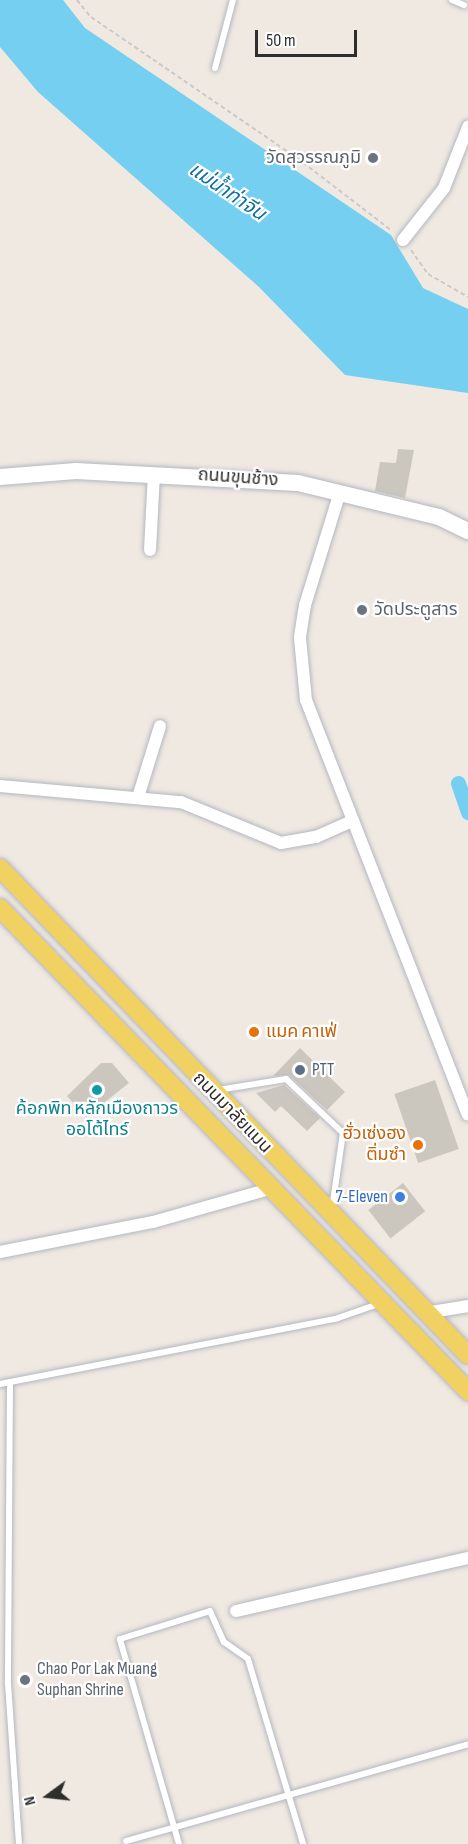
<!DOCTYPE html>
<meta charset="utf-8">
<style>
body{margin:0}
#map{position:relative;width:468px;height:1844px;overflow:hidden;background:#efe9e1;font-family:"Sofia Sans Condensed","Noto Sans Thai",sans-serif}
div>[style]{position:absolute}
.water>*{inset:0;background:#75cff0}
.canal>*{height:15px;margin:-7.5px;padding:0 7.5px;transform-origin:7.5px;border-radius:7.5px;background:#75cff0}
.building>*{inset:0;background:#cbc7bf;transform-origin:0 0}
.path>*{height:2px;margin-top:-1px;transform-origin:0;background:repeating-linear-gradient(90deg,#c9c9c9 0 4.5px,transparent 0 7.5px)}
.roads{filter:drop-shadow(0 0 2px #b4b7c1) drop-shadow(0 0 2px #b4b7c1)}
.lane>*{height:6px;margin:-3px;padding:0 3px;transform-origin:3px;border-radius:3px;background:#fff}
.street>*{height:12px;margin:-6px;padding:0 6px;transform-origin:6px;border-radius:6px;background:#fff}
.secondary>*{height:16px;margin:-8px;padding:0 8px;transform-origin:8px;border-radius:8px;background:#fff}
.primary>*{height:18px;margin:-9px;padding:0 9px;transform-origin:9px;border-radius:9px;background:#f2d163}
.dots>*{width:16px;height:16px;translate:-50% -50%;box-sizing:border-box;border:3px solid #fff;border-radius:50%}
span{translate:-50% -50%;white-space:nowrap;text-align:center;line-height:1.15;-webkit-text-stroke:4.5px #fff;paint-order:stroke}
.worship-label{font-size:18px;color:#5b616d}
.right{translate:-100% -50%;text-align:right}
.left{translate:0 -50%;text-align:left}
.street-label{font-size:18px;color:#2e2e2e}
.food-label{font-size:18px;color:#c56008}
.service-label{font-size:18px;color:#4e5e75}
.culture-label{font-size:18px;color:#0d838f}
.shop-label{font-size:18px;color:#366cbe}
.water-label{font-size:20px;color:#0d6fa3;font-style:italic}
.north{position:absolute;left:18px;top:1766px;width:60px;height:60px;-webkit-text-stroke:4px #fff;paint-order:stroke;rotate:255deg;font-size:16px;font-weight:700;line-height:24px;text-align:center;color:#2e2e2e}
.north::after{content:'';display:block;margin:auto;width:21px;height:27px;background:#2e2e2e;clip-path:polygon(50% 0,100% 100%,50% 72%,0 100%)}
.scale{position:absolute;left:255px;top:30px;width:102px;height:27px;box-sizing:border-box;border:3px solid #2e2e2e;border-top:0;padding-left:8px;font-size:18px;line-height:21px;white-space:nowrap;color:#2e2e2e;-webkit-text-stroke:4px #fff;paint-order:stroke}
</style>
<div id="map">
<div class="water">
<div style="clip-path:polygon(0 0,63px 0,85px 28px,391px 235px,423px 288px,468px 309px,468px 393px,345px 375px,259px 287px,38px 92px,0 47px)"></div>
</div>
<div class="canal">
<div style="left:458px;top:783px;width:31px;rotate:71deg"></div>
</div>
<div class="building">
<div style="clip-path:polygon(398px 449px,414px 450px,405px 498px,375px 491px,380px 462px,396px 463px)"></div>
<div style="clip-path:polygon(300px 1048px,345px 1092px,327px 1110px,289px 1075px,273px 1076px)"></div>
<div style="clip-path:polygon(101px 1063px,112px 1063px,129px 1083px,86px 1117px,67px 1096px)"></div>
<div style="left:435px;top:1080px;width:73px;height:43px;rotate:71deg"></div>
<div style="clip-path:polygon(284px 1085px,320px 1118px,307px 1131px,281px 1106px,275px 1112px,256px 1093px)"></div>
<div style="left:403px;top:1183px;width:36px;height:44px;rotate:52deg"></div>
</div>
<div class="path">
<div style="left:77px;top:0;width:22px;rotate:51deg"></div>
<div style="left:91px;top:17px;width:250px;rotate:34.4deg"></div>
<div style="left:297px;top:158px;width:120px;rotate:37.5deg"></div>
<div style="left:411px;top:250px;width:29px;rotate:55deg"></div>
<div style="left:428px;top:274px;width:46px;rotate:29.9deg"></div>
</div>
<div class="roads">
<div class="lane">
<div style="left:452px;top:0;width:13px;rotate:23deg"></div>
<div style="left:215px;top:68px;width:70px;rotate:-75.2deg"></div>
<div style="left:218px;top:1090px;width:69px;rotate:-9.2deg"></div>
<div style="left:286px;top:1079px;width:79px;rotate:43.5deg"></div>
<div style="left:343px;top:1133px;width:76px;rotate:98.3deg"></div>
<div style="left:10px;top:1382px;width:301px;rotate:90.4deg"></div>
<div style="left:8px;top:1683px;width:161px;rotate:86.1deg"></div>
<div style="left:0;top:1384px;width:344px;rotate:-11deg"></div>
<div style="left:338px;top:1318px;width:46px;rotate:-19.2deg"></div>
<div style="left:126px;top:1841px;width:355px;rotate:-15.8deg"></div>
<div style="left:179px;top:1844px;width:213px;rotate:-106.1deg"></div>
<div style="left:120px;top:1639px;width:94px;rotate:-17.3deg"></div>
<div style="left:210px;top:1611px;width:34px;rotate:66deg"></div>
<div style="left:224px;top:1642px;width:29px;rotate:35deg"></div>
<div style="left:248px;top:1659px;width:193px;rotate:73.4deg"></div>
</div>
<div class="street">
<div style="left:403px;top:240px;width:66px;rotate:-51.7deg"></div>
<div style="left:444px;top:188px;width:66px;rotate:-68.5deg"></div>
<div style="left:340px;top:492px;width:118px;rotate:107.2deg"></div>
<div style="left:305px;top:605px;width:33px;rotate:99deg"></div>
<div style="left:300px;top:638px;width:62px;rotate:84.5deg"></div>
<div style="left:306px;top:700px;width:445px;rotate:68.7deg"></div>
<div style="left:150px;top:550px;width:76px;rotate:-87deg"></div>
<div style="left:0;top:786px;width:182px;rotate:5.1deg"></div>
<div style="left:181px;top:802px;width:108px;rotate:22.3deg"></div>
<div style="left:281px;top:843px;width:36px;rotate:-10deg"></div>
<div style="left:316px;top:837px;width:37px;rotate:-24deg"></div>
<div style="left:139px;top:794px;width:71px;rotate:-72.8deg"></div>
<div style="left:0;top:1252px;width:156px;rotate:-11.1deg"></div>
<div style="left:153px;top:1222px;width:122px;rotate:-15.8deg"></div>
<div style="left:425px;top:1313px;width:44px;rotate:-9.2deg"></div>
<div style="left:236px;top:1611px;width:238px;rotate:-12.9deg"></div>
</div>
<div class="secondary">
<div style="left:0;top:477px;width:76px;rotate:-4.5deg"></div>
<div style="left:76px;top:471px;width:222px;rotate:3.1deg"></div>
<div style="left:298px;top:483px;width:145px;rotate:13.6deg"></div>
<div style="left:439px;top:517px;width:32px;rotate:26deg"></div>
</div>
<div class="primary">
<div style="left:0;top:868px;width:675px;rotate:46.14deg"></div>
<div style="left:0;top:908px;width:673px;rotate:45.9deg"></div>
</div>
</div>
<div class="dots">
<div style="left:373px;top:158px;background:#6b7280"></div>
<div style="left:362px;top:610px;background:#6b7280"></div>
<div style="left:254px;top:1032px;background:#e8710a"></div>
<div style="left:300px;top:1070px;background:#5c6f8a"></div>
<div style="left:97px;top:1090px;background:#0f9aa8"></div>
<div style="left:418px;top:1145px;background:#e8710a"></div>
<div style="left:400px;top:1197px;background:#3f7fe0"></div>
<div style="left:25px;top:1680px;background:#6b7280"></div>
</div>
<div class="worship-label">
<span class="right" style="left:361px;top:158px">วัดสุวรรณภูมิ</span>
<span class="left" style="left:374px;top:610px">วัดประตูสาร</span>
<span class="left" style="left:37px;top:1680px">Chao Por Lak Muang<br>Suphan Shrine</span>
</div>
<div class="street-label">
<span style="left:238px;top:478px;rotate:4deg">ถนนขุนช้าง</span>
<span style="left:232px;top:1113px;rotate:46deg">ถนนมาลัยแมน</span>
</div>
<div class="food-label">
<span class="left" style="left:266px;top:1032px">แมค คาเฟ่</span>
<span class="right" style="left:406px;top:1145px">ฮั่วเซ่งฮง<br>ติ่มซำ</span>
</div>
<div class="service-label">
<span class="left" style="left:312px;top:1070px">PTT</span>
</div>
<div class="culture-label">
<span style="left:97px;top:1120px">ค้อกพิท หลักเมืองถาวร<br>ออโต้ไทร์</span>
</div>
<div class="shop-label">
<span class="right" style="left:388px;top:1197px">7-Eleven</span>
</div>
<div class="water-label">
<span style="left:227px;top:192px;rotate:34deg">แม่น้ำท่าจีน</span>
</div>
<div class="north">N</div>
<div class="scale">50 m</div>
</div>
